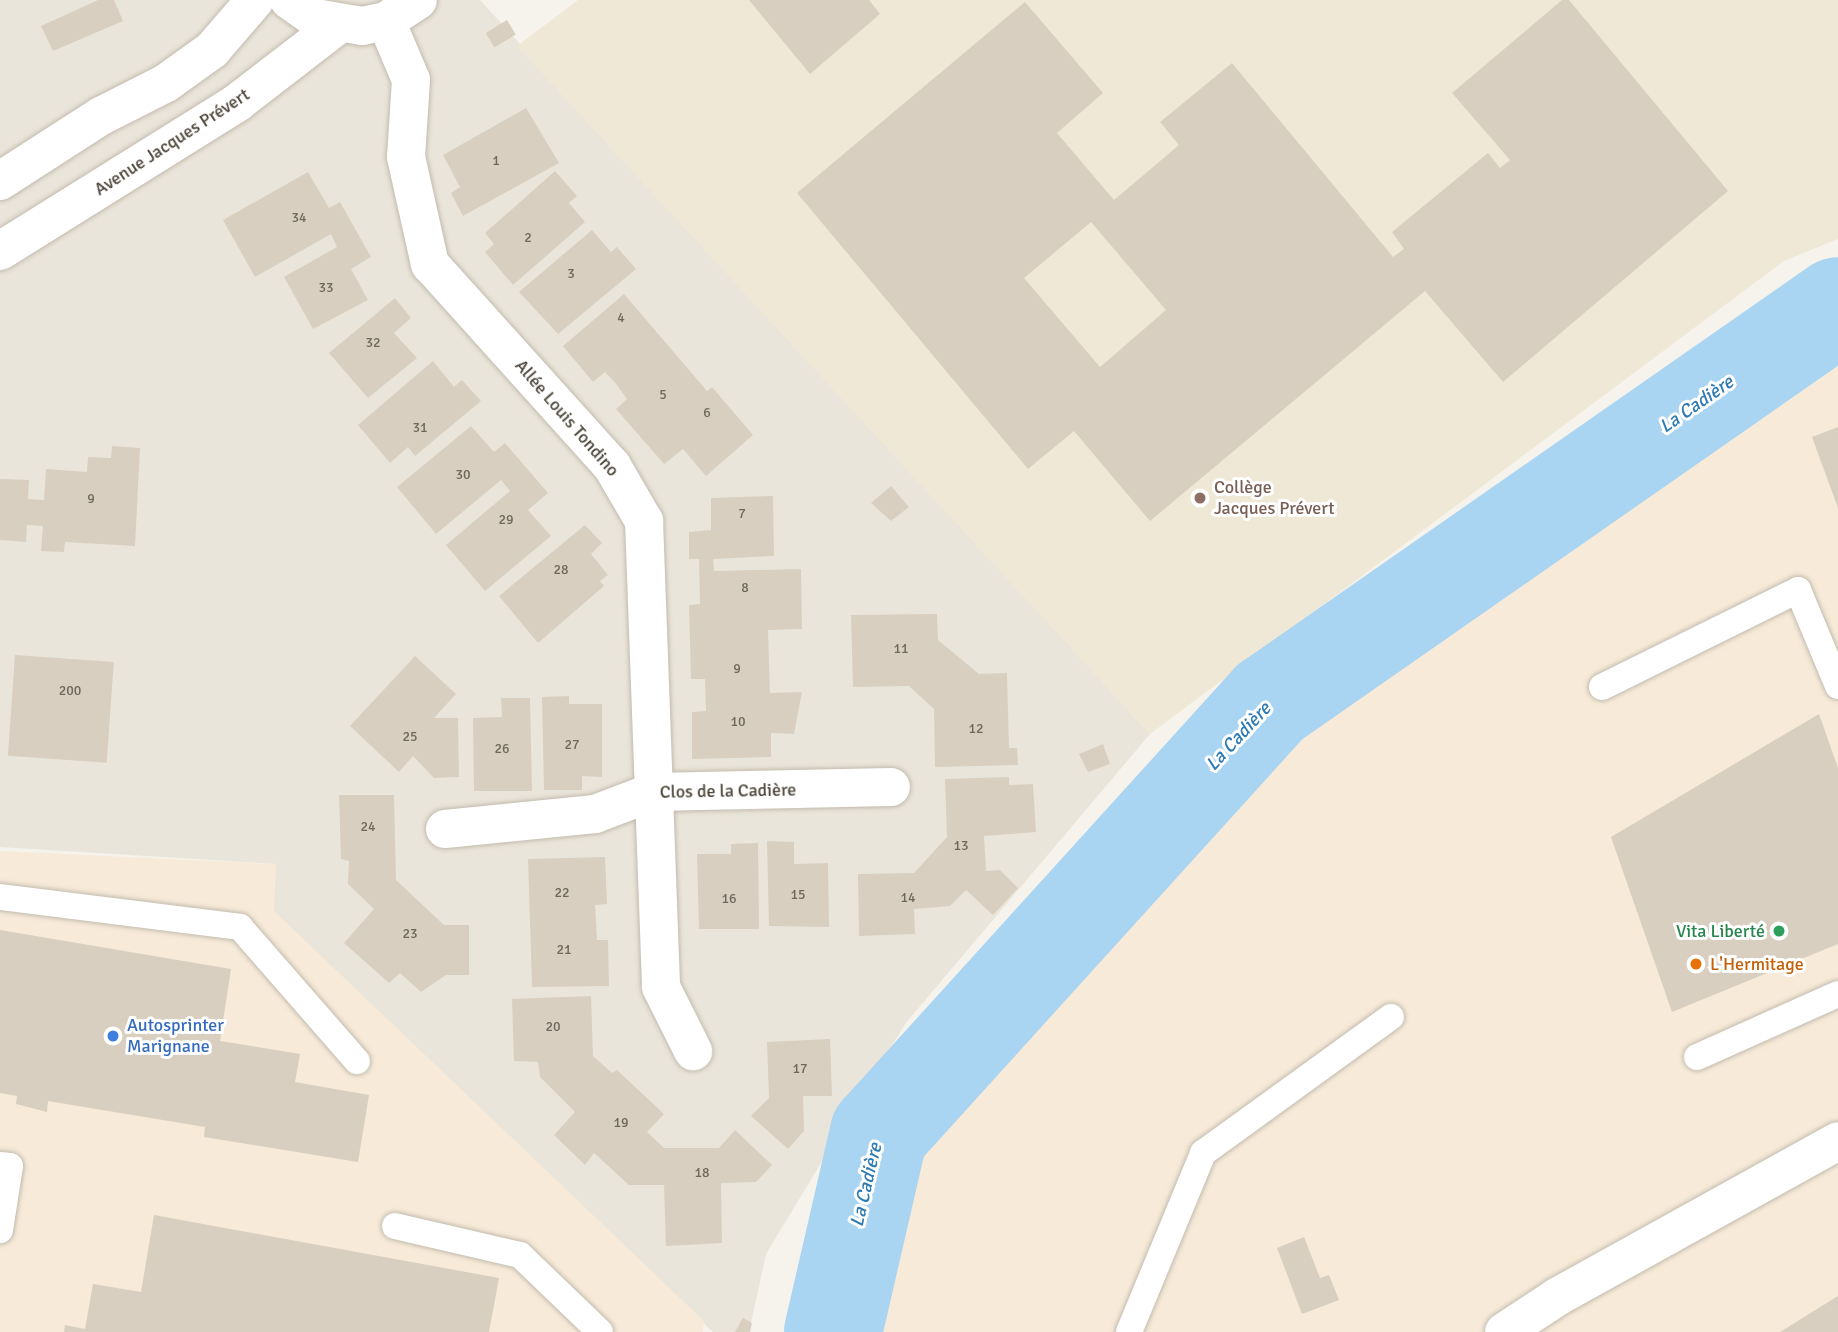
<!DOCTYPE html>
<meta charset="utf-8">
<style>
body{margin:0}
#map{position:relative;width:1838px;height:1332px;overflow:hidden;background:#f6f3ec;font-family:Signika,sans-serif}
div>[style]{position:absolute}
.residential>*{inset:0;background:#eae5da}
.commercial>*{inset:0;background:#f7ead8}
.education>*{inset:0;background:#efe8d6}
.river>*{height:98px;margin:-49px;padding:0 49px;transform-origin:49px;border-radius:49px;background:#a9d4f2}
.building>*{inset:0;background:#d8cfc1;transform-origin:0 0}
.roads{filter:drop-shadow(0 0 2px #c2bbae) drop-shadow(0 0 2px #c2bbae)}
.service>*{height:26px;margin:-13px;padding:0 13px;transform-origin:13px;border-radius:13px;background:#fff}
.minor>*{height:38px;margin:-19px;padding:0 19px;transform-origin:19px;border-radius:19px;background:#fff}
.dots>*{width:19px;height:19px;translate:-50% -50%;box-sizing:border-box;border:4px solid #fff;border-radius:50%}
span{translate:-50% -50%;white-space:nowrap;text-align:center;line-height:1.15;-webkit-text-stroke:6px #fff;paint-order:stroke}
.number-label{font-size:14px;color:#6e675b}
.number-label span{-webkit-text-stroke-width:0}
.street-label{font-size:18px;color:#4b4439}
.education-label{font-size:18px;color:#785e54}
.left{translate:0 -50%;text-align:left}
.leisure-label{font-size:18px;color:#27864d}
.right{translate:-100% -50%;text-align:right}
.food-label{font-size:18px;color:#c56008}
.shop-label{font-size:18px;color:#366cbe}
.water-label{font-size:19px;color:#2e7ab2;font-style:italic}
</style>
<div id="map">
<div class="residential">
<div style="clip-path:polygon(0 0,480px 0,1150px 734px,905px 1024px,766px 1254px,749px 1332px,713px 1332px,273px 911px,276px 864px,0 847px)"></div>
</div>
<div class="commercial">
<div style="clip-path:polygon(1838px 322px,1838px 1332px,884px 1332px,910px 1146px,1293px 716px)"></div>
<div style="clip-path:polygon(0 851px,276px 864px,274px 911px,704px 1321px,703px 1332px,0 1332px)"></div>
</div>
<div class="education">
<div style="clip-path:polygon(578px 0,1838px 0,1838px 239px,1784px 261px,1150px 734px,517px 46px)"></div>
</div>
<div class="river">
<div style="left:833px;top:1332px;width:204px;rotate:-77deg"></div>
<div style="left:879px;top:1133px;width:582px;rotate:-47.79deg"></div>
<div style="left:1270px;top:702px;width:692px;rotate:-34.88deg"></div>
</div>
<div class="building">
<div style="clip-path:polygon(98px 0,114px 0,123px 21px,53px 51px,41px 26px)"></div>
<div style="clip-path:polygon(749px 0,869px 0,880px 14px,810px 74px)"></div>
<div style="clip-path:polygon(evenodd,1562px 0,1569px 0,1728px 191px,1503px 382px,1425px 291px,1150px 521px,1074px 431px,1028px 469px,797px 193px,1025px 2px,1103px 93px,1057px 133px,1114px 200px,1179px 145px,1160px 122px,1232px 63px,1393px 257px,1404px 249px,1392px 232px,1488px 153px,1500px 168px,1510px 160px,1452px 93px,1562px 0,1091px 222px,1166px 310px,1100px 367px,1024px 278px,1091px 222px)"></div>
<div style="left:507px;top:20px;width:17px;height:25px;rotate:59deg"></div>
<div style="clip-path:polygon(526px 108px,559px 163px,463px 216px,451px 193px,460px 187px,443px 155px)"></div>
<div style="clip-path:polygon(555px 171px,577px 196px,569px 203px,585px 222px,513px 285px,485px 252px,494px 244px,485px 233px)"></div>
<div style="clip-path:polygon(308px 172px,329px 208px,340px 202px,371px 257px,351px 269px,368px 300px,313px 329px,284px 277px,337px 247px,331px 234px,255px 277px,223px 220px)"></div>
<div style="clip-path:polygon(592px 230px,611px 252px,617px 247px,636px 269px,558px 334px,519px 292px)"></div>
<div style="clip-path:polygon(624px 294px,707px 391px,712px 387px,753px 435px,706px 476px,683px 449px,664px 464px,616px 409px,627px 399px,617px 385px,605px 372px,593px 382px,563px 346px)"></div>
<div style="clip-path:polygon(395px 298px,411px 318px,394px 333px,417px 358px,368px 398px,329px 353px)"></div>
<div style="clip-path:polygon(433px 361px,454px 387px,462px 380px,481px 401px,415px 456px,408px 447px,390px 463px,358px 425px)"></div>
<div style="clip-path:polygon(471px 426px,494px 452px,505px 443px,548px 493px,528px 510px,551px 536px,485px 591px,446px 545px,510px 491px,501px 480px,436px 534px,397px 487px)"></div>
<div style="clip-path:polygon(1838px 427px,1838px 508px,1812px 437px)"></div>
<div style="clip-path:polygon(112px 446px,140px 448px,135px 546px,65px 542px,64px 552px,41px 551px,43px 526px,27px 525px,26px 542px,0 540px,0 479px,29px 480px,28px 499px,44px 500px,46px 469px,87px 472px,88px 457px,111px 458px)"></div>
<div style="clip-path:polygon(891px 486px,909px 507px,891px 521px,871px 503px)"></div>
<div style="clip-path:polygon(773px 496px,774px 556px,713px 559px,714px 571px,801px 569px,802px 629px,768px 630px,770px 693px,802px 692px,794px 734px,771px 733px,771px 757px,692px 759px,692px 712px,706px 711px,705px 679px,691px 679px,689px 605px,700px 604px,699px 559px,689px 559px,689px 532px,711px 530px,711px 498px)"></div>
<div style="clip-path:polygon(585px 525px,602px 543px,591px 554px,608px 575px,600px 581px,604px 586px,538px 643px,499px 596px)"></div>
<div style="clip-path:polygon(937px 614px,938px 640px,979px 674px,1007px 673px,1009px 748px,1017px 748px,1018px 765px,935px 767px,934px 709px,909px 686px,853px 687px,851px 615px)"></div>
<div style="left:15px;top:655px;width:99px;height:101px;rotate:4deg"></div>
<div style="clip-path:polygon(415px 656px,456px 694px,434px 718px,458px 718px,459px 777px,434px 778px,413px 756px,399px 772px,350px 726px)"></div>
<div style="clip-path:polygon(569px 696px,569px 704px,602px 704px,602px 777px,582px 776px,582px 790px,544px 790px,542px 697px)"></div>
<div style="clip-path:polygon(501px 698px,530px 698px,532px 791px,474px 791px,473px 718px,502px 717px)"></div>
<div style="clip-path:polygon(1819px 714px,1838px 768px,1838px 944px,1672px 1012px,1611px 837px)"></div>
<div style="clip-path:polygon(1103px 744px,1110px 764px,1088px 772px,1079px 754px)"></div>
<div style="clip-path:polygon(1009px 777px,1009px 785px,1033px 784px,1036px 832px,984px 836px,986px 871px,1000px 870px,1018px 888px,993px 915px,966px 890px,950px 906px,914px 909px,915px 934px,859px 936px,858px 874px,914px 873px,947px 837px,945px 779px)"></div>
<div style="clip-path:polygon(339px 795px,394px 795px,396px 880px,444px 925px,469px 925px,469px 975px,446px 975px,421px 992px,400px 973px,389px 983px,344px 943px,374px 909px,348px 884px,349px 861px,341px 859px)"></div>
<div style="clip-path:polygon(767px 841px,794px 842px,794px 864px,828px 863px,829px 927px,769px 926px)"></div>
<div style="clip-path:polygon(758px 843px,759px 929px,699px 929px,697px 854px,731px 854px,731px 844px)"></div>
<div style="clip-path:polygon(605px 857px,607px 904px,595px 905px,597px 940px,608px 940px,609px 986px,532px 987px,528px 859px)"></div>
<div style="clip-path:polygon(0 930px,231px 969px,220px 1041px,300px 1054px,295px 1082px,369px 1095px,358px 1162px,204px 1137px,205px 1127px,48px 1101px,47px 1112px,16px 1104px,17px 1096px,0 1093px)"></div>
<div style="clip-path:polygon(591px 996px,593px 1056px,612px 1073px,617px 1070px,664px 1114px,647px 1132px,664px 1148px,719px 1148px,735px 1130px,772px 1165px,756px 1182px,721px 1183px,722px 1243px,666px 1246px,664px 1185px,629px 1185px,594px 1153px,585px 1165px,554px 1135px,575px 1112px,540px 1077px,538px 1062px,514px 1061px,512px 999px)"></div>
<div style="clip-path:polygon(830px 1039px,832px 1096px,803px 1096px,804px 1131px,788px 1149px,751px 1116px,769px 1098px,767px 1042px)"></div>
<div style="clip-path:polygon(154px 1215px,499px 1278px,489px 1332px,64px 1332px,65px 1325px,85px 1329px,93px 1284px,141px 1292px)"></div>
<div style="clip-path:polygon(1304px 1237px,1320px 1278px,1329px 1275px,1339px 1300px,1302px 1314px,1277px 1248px)"></div>
<div style="clip-path:polygon(1838px 1296px,1838px 1332px,1780px 1332px)"></div>
<div style="clip-path:polygon(743px 1318px,752px 1323px,750px 1332px,735px 1332px)"></div>
</div>
<div class="roads">
<div class="service">
<div style="left:1602px;top:687px;width:219px;rotate:-26.3deg"></div>
<div style="left:1798px;top:590px;width:104px;rotate:67.4deg"></div>
<div style="left:0;top:897px;width:242px;rotate:7.1deg"></div>
<div style="left:240px;top:927px;width:178px;rotate:48.9deg"></div>
<div style="left:1697px;top:1057px;width:154px;rotate:-24.1deg"></div>
<div style="left:0;top:1165px;width:10px;rotate:6deg"></div>
<div style="left:10px;top:1166px;width:65px;rotate:98.9deg"></div>
<div style="left:395px;top:1226px;width:128px;rotate:13.1deg"></div>
<div style="left:520px;top:1255px;width:111px;rotate:43.9deg"></div>
<div style="left:1129px;top:1332px;width:194px;rotate:-67.5deg"></div>
<div style="left:1203px;top:1153px;width:232px;rotate:-35.9deg"></div>
</div>
<div class="minor">
<div style="left:289px;top:0;width:32px;rotate:35deg"></div>
<div style="left:315px;top:18px;width:48px;rotate:9.7deg"></div>
<div style="left:362px;top:26px;width:25px;rotate:-12deg"></div>
<div style="left:386px;top:21px;width:38px;rotate:-33deg"></div>
<div style="left:386px;top:21px;width:64px;rotate:67deg"></div>
<div style="left:411px;top:80px;width:77px;rotate:93.7deg"></div>
<div style="left:406px;top:157px;width:110px;rotate:77.4deg"></div>
<div style="left:430px;top:264px;width:272px;rotate:48deg"></div>
<div style="left:612px;top:466px;width:64px;rotate:59.8deg"></div>
<div style="left:644px;top:521px;width:466px;rotate:87.9deg"></div>
<div style="left:661px;top:987px;width:72px;rotate:63.4deg"></div>
<div style="left:0;top:181px;width:120px;rotate:-32.8deg"></div>
<div style="left:101px;top:116px;width:73px;rotate:-26.9deg"></div>
<div style="left:166px;top:83px;width:57px;rotate:-35.7deg"></div>
<div style="left:212px;top:50px;width:66px;rotate:-49.3deg"></div>
<div style="left:0;top:251px;width:281px;rotate:-32deg"></div>
<div style="left:238px;top:102px;width:126px;rotate:-37.6deg"></div>
<div style="left:445px;top:829px;width:151px;rotate:-5.7deg"></div>
<div style="left:595px;top:814px;width:62px;rotate:-20.8deg"></div>
<div style="left:653px;top:792px;width:238px;rotate:-1.2deg"></div>
<div style="left:1504px;top:1332px;width:64px;rotate:-33.4deg"></div>
<div style="left:1557px;top:1297px;width:321px;rotate:-29deg"></div>
</div>
</div>
<div class="dots">
<div style="left:1200px;top:498px;background:#8d6e63"></div>
<div style="left:1779px;top:931px;background:#2e9e5b"></div>
<div style="left:1696px;top:964px;background:#e8710a"></div>
<div style="left:113px;top:1036px;background:#3f7fe0"></div>
</div>
<div class="number-label">
<span style="left:496px;top:161px">1</span>
<span style="left:299px;top:218px">34</span>
<span style="left:528px;top:238px">2</span>
<span style="left:571px;top:274px">3</span>
<span style="left:326px;top:288px">33</span>
<span style="left:621px;top:318px">4</span>
<span style="left:373px;top:343px">32</span>
<span style="left:663px;top:395px">5</span>
<span style="left:707px;top:413px">6</span>
<span style="left:420px;top:428px">31</span>
<span style="left:463px;top:475px">30</span>
<span style="left:91px;top:499px">9</span>
<span style="left:742px;top:514px">7</span>
<span style="left:506px;top:520px">29</span>
<span style="left:561px;top:570px">28</span>
<span style="left:745px;top:588px">8</span>
<span style="left:901px;top:649px">11</span>
<span style="left:737px;top:669px">9</span>
<span style="left:70px;top:691px">200</span>
<span style="left:738px;top:722px">10</span>
<span style="left:976px;top:729px">12</span>
<span style="left:410px;top:737px">25</span>
<span style="left:572px;top:745px">27</span>
<span style="left:502px;top:749px">26</span>
<span style="left:368px;top:827px">24</span>
<span style="left:961px;top:846px">13</span>
<span style="left:562px;top:893px">22</span>
<span style="left:798px;top:895px">15</span>
<span style="left:908px;top:898px">14</span>
<span style="left:729px;top:899px">16</span>
<span style="left:410px;top:934px">23</span>
<span style="left:564px;top:950px">21</span>
<span style="left:553px;top:1027px">20</span>
<span style="left:800px;top:1069px">17</span>
<span style="left:621px;top:1123px">19</span>
<span style="left:702px;top:1173px">18</span>
</div>
<div class="street-label">
<span style="left:172px;top:142px;rotate:-33deg">Avenue Jacques Prévert</span>
<span style="left:567px;top:418px;rotate:49deg">Allée Louis Tondino</span>
<span style="left:728px;top:791px;rotate:-1deg">Clos de la Cadière</span>
</div>
<div class="education-label">
<span class="left" style="left:1214px;top:498px">Collège<br>Jacques Prévert</span>
</div>
<div class="leisure-label">
<span class="right" style="left:1765px;top:931px">Vita Liberté</span>
</div>
<div class="food-label">
<span class="left" style="left:1710px;top:964px">L'Hermitage</span>
</div>
<div class="shop-label">
<span class="left" style="left:127px;top:1036px">Autosprinter<br>Marignane</span>
</div>
<div class="water-label">
<span style="left:1697px;top:405px;rotate:-35deg">La Cadière</span>
<span style="left:1239px;top:737px;rotate:-47deg">La Cadière</span>
<span style="left:867px;top:1185px;rotate:-77deg">La Cadière</span>
</div>
</div>
